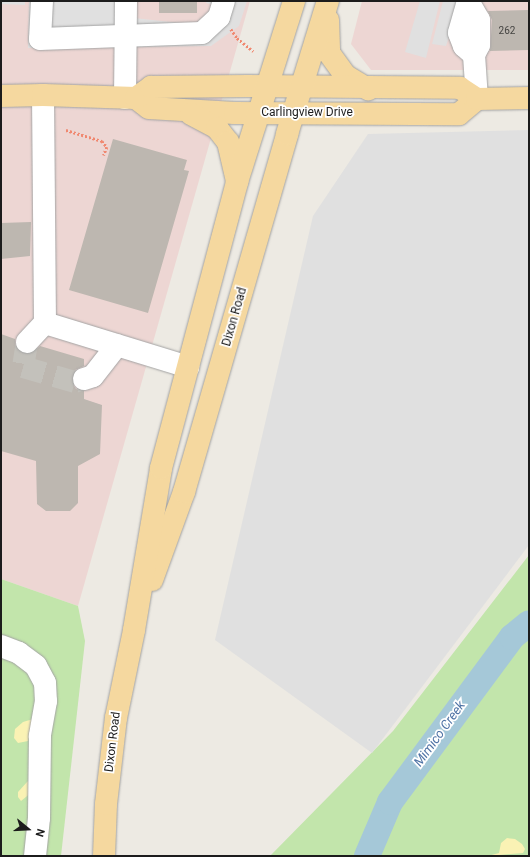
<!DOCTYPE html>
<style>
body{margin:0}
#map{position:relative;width:530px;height:857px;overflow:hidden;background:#edeae3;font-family:Roboto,sans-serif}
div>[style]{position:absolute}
.commercial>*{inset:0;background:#edd6d3}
.grass>*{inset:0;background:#c2e5ab}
.sand>*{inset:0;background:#faf2b4}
.parking>*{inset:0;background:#e0e0e0}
.river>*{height:26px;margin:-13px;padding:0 13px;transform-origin:13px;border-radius:13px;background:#a5c8d8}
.building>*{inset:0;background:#bdb7b0;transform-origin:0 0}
.minor-tunnel>*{height:22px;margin-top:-11px;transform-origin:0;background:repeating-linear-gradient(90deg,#c3c1bb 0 22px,transparent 0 33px)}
.path>*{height:2.5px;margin-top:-1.25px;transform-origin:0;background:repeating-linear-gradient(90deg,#f08870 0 2px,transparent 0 4px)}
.roads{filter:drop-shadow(0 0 1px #a3a3a3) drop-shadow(0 0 1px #a3a3a3)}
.minor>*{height:22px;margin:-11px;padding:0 11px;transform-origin:11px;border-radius:11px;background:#fff}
.major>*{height:22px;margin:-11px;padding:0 11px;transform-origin:11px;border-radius:11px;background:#f5d89f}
span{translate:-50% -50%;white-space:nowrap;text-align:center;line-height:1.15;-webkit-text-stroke:3.5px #fff;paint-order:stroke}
.number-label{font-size:10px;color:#444341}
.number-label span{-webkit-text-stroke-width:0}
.street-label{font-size:12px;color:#1c1c1c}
.water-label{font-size:13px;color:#4f73a5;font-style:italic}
.frame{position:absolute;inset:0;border:2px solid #1c1c1c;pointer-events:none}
.north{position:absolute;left:8px;top:809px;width:40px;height:40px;-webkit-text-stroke:3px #fff;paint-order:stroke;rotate:108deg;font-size:11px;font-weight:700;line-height:16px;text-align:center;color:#1c1c1c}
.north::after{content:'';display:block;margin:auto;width:14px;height:18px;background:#1c1c1c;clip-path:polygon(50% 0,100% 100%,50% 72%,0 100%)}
</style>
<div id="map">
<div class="commercial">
<div style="clip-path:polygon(1px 1px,250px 1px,78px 606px,1px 579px)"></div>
<div style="clip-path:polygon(362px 1px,529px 1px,529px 70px,371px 70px,351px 44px)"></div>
</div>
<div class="grass">
<div style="clip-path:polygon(529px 555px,529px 856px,270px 856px,393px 731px)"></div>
<div style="clip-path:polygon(1px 579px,78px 606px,85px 641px,61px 856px,1px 856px)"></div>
</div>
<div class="sand">
<div style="clip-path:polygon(33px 719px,28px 741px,18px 743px,14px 738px,15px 729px,23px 722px)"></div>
<div style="clip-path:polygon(28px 781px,32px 782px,32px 792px,21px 801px,18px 797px,18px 792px)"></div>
<div style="clip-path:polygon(507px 838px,515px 839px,522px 844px,525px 849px,523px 853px,488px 856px,499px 853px,501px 843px)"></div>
</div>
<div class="parking">
<div style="clip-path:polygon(1px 1px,25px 1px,25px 5px,1px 4px)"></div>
<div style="clip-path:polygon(29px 1px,134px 1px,134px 18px,208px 26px,219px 6px,206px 3px,207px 1px,247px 1px,239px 26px,211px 46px,28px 48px)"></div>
<div style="clip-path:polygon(420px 1px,440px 1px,426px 58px,405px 52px)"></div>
<div style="clip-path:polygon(443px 1px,461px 1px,446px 46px,432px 44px)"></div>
<div style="clip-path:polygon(529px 130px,529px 545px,372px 753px,215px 640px,313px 216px,368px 134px)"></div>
</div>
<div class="river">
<div style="left:367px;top:856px;width:59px;rotate:-66.9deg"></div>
<div style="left:390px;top:802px;width:205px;rotate:-53.5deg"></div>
<div style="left:512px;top:637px;width:22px;rotate:-39deg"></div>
</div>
<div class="building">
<div style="left:159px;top:1px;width:38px;height:12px"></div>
<div style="clip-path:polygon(529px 10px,529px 50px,490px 51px,492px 20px,488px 11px)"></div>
<div style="clip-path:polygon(113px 139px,187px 160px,184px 170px,189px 171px,148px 313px,69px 290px)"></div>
<div style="clip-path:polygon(31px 222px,30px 256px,1px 259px,1px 223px)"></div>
<div style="clip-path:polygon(1px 334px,15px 339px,15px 346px,24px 354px,31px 354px,40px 346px,84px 359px,84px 366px,75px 370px,72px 376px,72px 383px,76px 389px,84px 391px,84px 399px,102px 405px,100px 454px,78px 466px,78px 503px,70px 511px,46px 511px,37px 504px,36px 461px,1px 451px)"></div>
</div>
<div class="minor-tunnel">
<div style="left:27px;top:342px;width:25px;rotate:99deg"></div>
<div style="left:23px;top:367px;width:54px;rotate:16.1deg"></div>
<div style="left:75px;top:382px;width:9px;rotate:-18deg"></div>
</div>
<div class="path">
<div style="left:231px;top:29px;width:11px;rotate:56deg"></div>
<div style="left:237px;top:38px;width:21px;rotate:39deg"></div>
<div style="left:66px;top:130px;width:38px;rotate:17deg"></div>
<div style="left:102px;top:141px;width:8px;rotate:50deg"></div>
<div style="left:107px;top:147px;width:9px;rotate:111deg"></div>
</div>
<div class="roads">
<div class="minor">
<div style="left:42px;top:1px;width:38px;rotate:93deg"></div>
<div style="left:40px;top:39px;width:162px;rotate:-2.1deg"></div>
<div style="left:202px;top:33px;width:23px;rotate:-43deg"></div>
<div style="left:219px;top:17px;width:17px;rotate:-73deg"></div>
<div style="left:468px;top:1px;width:22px;rotate:60deg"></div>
<div style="left:479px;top:20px;width:25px;rotate:90deg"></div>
<div style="left:479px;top:45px;width:11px;rotate:117deg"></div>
<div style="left:474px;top:55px;width:44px;rotate:86.1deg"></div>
<div style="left:468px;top:1px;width:33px;rotate:106deg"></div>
<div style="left:459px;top:33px;width:14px;rotate:69deg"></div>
<div style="left:464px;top:46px;width:13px;rotate:42deg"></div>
<div style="left:43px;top:95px;width:228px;rotate:89.5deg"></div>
<div style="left:45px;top:323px;width:150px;rotate:17.1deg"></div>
<div style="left:125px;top:98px;width:97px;rotate:-89.4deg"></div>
<div style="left:27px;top:342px;width:26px;rotate:-47deg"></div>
<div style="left:84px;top:379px;width:9px;rotate:-18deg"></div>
<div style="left:93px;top:376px;width:39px;rotate:-52deg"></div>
<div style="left:1px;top:646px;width:19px;rotate:21deg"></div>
<div style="left:19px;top:653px;width:21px;rotate:37deg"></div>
<div style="left:36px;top:666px;width:19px;rotate:62deg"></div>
<div style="left:45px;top:683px;width:18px;rotate:87deg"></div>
<div style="left:46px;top:701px;width:36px;rotate:100deg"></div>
<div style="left:40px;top:736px;width:82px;rotate:90.7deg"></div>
<div style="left:39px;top:818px;width:38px;rotate:96deg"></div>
</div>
<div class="major">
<div style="left:328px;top:20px;width:33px;rotate:88deg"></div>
<div style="left:329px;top:53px;width:29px;rotate:54deg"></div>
<div style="left:346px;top:76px;width:26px;rotate:31deg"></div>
<div style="left:1px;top:96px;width:42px;rotate:-1.4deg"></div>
<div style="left:43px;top:95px;width:93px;rotate:1.8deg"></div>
<div style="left:136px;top:98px;width:16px;rotate:38deg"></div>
<div style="left:149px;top:108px;width:86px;rotate:3.3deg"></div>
<div style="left:235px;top:113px;width:224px;rotate:0.3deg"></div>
<div style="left:459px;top:114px;width:23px;rotate:-40deg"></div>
<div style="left:136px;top:98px;width:19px;rotate:-36deg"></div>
<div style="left:151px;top:87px;width:97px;rotate:-0.6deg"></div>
<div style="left:248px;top:86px;width:212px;rotate:0.5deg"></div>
<div style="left:460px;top:88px;width:20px;rotate:33deg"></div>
<div style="left:477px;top:99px;width:52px;rotate:-1.1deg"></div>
<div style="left:191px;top:114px;width:30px;rotate:28deg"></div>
<div style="left:217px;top:128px;width:18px;rotate:52deg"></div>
<div style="left:228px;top:142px;width:40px;rotate:77deg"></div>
<div style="left:152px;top:580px;width:94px;rotate:-70deg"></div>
<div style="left:184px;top:492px;width:373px;rotate:-73.9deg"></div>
<div style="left:287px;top:134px;width:139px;rotate:-72.9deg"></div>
<div style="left:104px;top:856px;width:52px;rotate:-87.8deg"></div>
<div style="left:106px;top:804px;width:87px;rotate:-83.4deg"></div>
<div style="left:116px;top:718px;width:90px;rotate:-78.4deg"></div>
<div style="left:134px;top:630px;width:164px;rotate:-80.5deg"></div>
<div style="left:161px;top:468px;width:296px;rotate:-75.1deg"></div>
<div style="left:237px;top:182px;width:190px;rotate:-72.5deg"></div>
</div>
</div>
<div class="number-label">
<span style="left:507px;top:31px">262</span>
</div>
<div class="street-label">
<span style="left:307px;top:113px">Carlingview Drive</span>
<span style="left:235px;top:317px;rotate:-74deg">Dixon Road</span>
<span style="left:113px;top:742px;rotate:-83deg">Dixon Road</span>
</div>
<div class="water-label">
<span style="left:440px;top:734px;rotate:-54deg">Mimico Creek</span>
</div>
<div class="frame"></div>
<div class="north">N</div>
</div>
